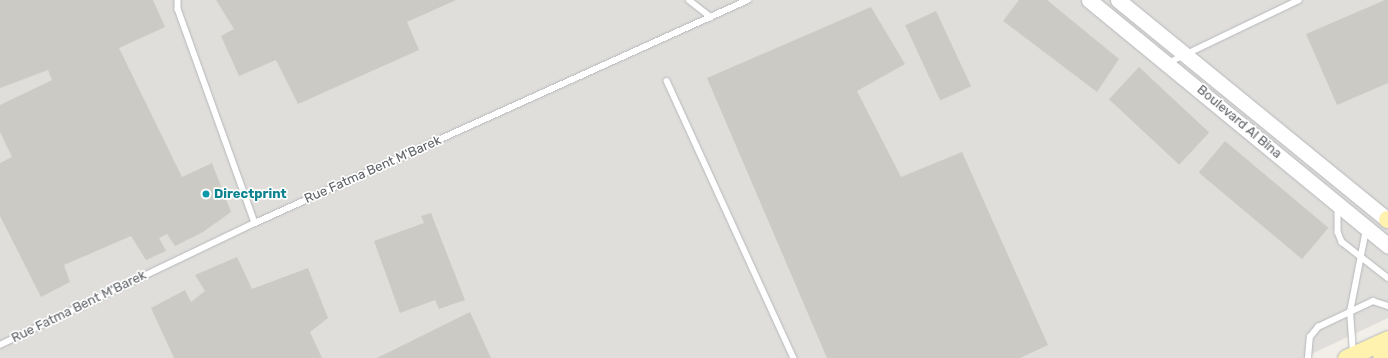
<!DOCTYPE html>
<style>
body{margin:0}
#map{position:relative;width:1388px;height:358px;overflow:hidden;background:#f1efe8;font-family:Rubik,sans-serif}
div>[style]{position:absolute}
.industrial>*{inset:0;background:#e0deda}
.building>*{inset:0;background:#cccac5;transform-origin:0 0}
.roads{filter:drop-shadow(0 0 1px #b5b8bc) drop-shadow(0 0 1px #b5b8bc)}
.lane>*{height:5.5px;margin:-2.75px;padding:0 2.75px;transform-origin:2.75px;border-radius:2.75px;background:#fff}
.secondary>*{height:15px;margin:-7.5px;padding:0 7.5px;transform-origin:7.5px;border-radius:7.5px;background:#fff}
.primary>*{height:17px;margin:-8.5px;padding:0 8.5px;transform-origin:8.5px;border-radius:8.5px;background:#fff2af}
.dots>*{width:11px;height:11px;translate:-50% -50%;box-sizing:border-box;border:2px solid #fff;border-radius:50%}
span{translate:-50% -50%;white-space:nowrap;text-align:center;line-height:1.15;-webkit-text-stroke:3.5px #fff;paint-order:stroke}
.street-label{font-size:13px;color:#5f6368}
.culture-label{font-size:13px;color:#0d838f;font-weight:700}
.left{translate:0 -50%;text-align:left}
</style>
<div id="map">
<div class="industrial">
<div style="clip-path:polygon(0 0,1388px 0,1388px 318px,1303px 358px,0 358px)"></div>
</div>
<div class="building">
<div style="clip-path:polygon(0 0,153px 0,165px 27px,119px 48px,182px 177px,212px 163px,231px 212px,203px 232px,175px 246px,167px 234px,159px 238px,166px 251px,146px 260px,131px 236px,64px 265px,70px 282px,41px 297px,0 216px,0 163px,12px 157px,0 132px,0 105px,52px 80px,48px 70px,0 88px)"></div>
<div style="clip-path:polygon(216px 0,456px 0,407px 22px,419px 50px,298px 104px,276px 60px,239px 76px,221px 36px,234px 29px)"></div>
<div style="clip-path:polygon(1019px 0,1047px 0,1119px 59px,1097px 92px,1003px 21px)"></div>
<div style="clip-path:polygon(1385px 0,1388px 0,1388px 83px,1337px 105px,1306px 34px)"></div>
<div style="clip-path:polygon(871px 7px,905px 64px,857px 91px,901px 177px,962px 152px,1048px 345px,1020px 358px,827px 358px,707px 78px)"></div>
<div style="left:936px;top:11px;width:83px;height:34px;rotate:65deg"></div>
<div style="left:1139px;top:67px;width:96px;height:44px;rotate:43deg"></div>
<div style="left:1225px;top:141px;width:135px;height:41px;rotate:40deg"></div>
<div style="clip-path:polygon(431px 213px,465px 300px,439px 309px,435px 300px,400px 313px,374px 241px,424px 223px,421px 216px)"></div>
<div style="clip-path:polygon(237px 257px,252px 289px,308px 268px,328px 318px,310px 332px,322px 358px,174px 358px,151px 308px,185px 290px,191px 302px,205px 291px,195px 275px)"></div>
<div style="clip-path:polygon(470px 312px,491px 358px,377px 358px)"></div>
</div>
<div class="roads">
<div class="lane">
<div style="left:178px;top:0;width:9px;rotate:90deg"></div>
<div style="left:178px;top:9px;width:227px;rotate:70.2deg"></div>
<div style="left:689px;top:0;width:28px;rotate:38deg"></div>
<div style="left:1168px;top:63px;width:145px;rotate:-25.7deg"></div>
<div style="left:667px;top:81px;width:305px;rotate:65.4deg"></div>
<div style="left:1338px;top:208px;width:24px;rotate:90deg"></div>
<div style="left:1338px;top:232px;width:11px;rotate:68deg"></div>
<div style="left:1342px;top:242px;width:58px;rotate:38deg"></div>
<div style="left:0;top:345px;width:283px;rotate:-25.6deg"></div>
<div style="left:255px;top:223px;width:541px;rotate:-24.34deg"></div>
<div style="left:1353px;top:352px;width:40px;rotate:-94.3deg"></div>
<div style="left:1350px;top:312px;width:84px;rotate:-79deg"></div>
<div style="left:1308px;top:358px;width:21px;rotate:-85deg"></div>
<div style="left:1310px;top:337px;width:13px;rotate:-51deg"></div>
<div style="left:1318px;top:327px;width:61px;rotate:-25.3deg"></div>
<div style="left:1373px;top:301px;width:16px;rotate:18deg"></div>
</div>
<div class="secondary">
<div style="left:1089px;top:0;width:387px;rotate:39.4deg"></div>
<div style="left:1118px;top:0;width:348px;rotate:39.2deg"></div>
</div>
<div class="primary">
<div style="left:1387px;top:219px;width:1px"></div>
<div style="left:1346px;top:358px;width:46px;rotate:-24.3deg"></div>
<div style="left:1381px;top:358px;width:8px;rotate:-23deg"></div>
</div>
</div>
<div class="dots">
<div style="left:206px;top:194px;background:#0f9aa8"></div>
</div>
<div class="street-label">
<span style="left:1239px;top:122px;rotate:40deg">Boulevard Al Bina</span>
<span style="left:373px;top:170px;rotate:-24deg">Rue Fatma Bent M'Barek</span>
<span style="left:79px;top:307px;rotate:-26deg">Rue Fatma Bent M'Barek</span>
</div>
<div class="culture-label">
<span class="left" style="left:214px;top:194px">Directprint</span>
</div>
</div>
